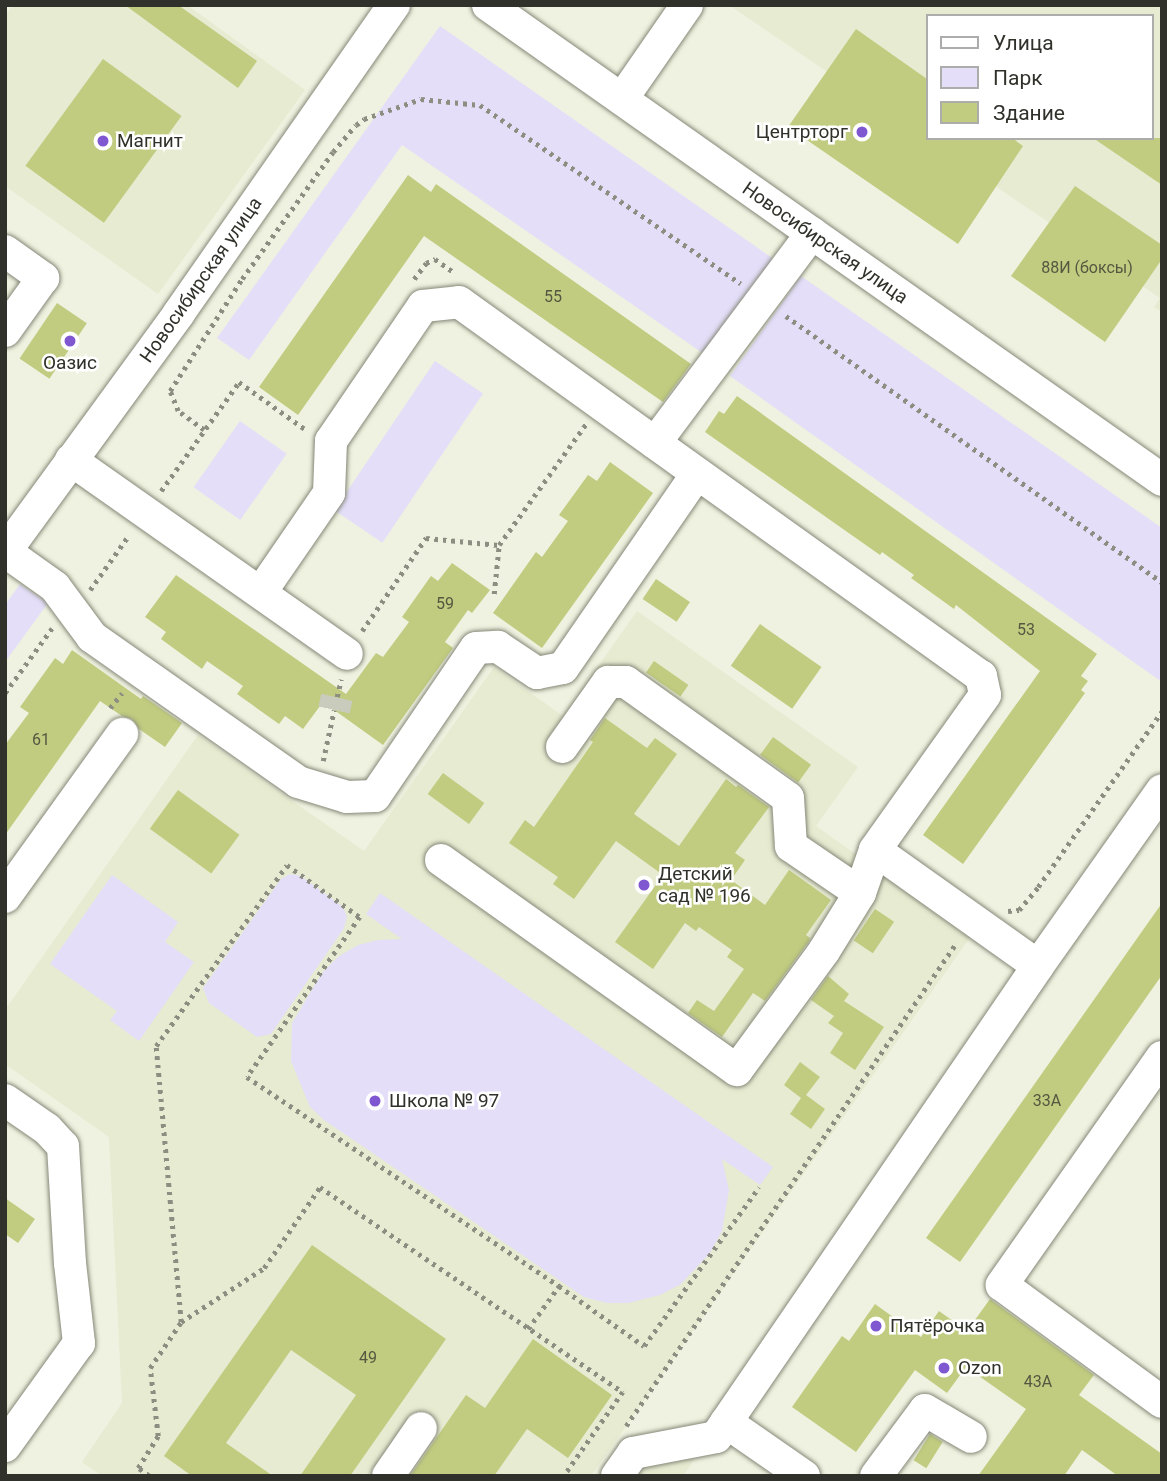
<!DOCTYPE html>
<meta charset="utf-8">
<style>
body{margin:0}
#map{position:relative;width:1167px;height:1481px;overflow:hidden;background:#eff2e0;font-family:Roboto,sans-serif}
div>[style]{position:absolute}
.built>*{inset:0;background:#e6ebd1}
.green>*{inset:0;background:#e4def9;transform-origin:0 0}
.building>*{inset:0;background:#c1cc80;transform-origin:0 0}
.minor-tunnel>*{height:32px;margin-top:-16px;transform-origin:0;background:repeating-linear-gradient(90deg,#c9cbbc 0 32px,transparent 0 48px)}
.path>*{height:4.5px;margin-top:-2.25px;transform-origin:0;background:repeating-linear-gradient(90deg,#8c8e82 0 3.5px,transparent 0 8.5px)}
.roads{filter:drop-shadow(0 0 2px #858878) drop-shadow(0 0 2px #858878)}
.minor>*{height:32px;margin:-16px;padding:0 16px;transform-origin:16px;border-radius:16px;background:#fff}
.dots>*{width:19px;height:19px;translate:-50% -50%;box-sizing:border-box;border:4px solid #fff;border-radius:50%}
span{translate:-50% -50%;white-space:nowrap;text-align:center;line-height:1.15;-webkit-text-stroke:5px #fff;paint-order:stroke}
.number-label{font-size:16px;color:#545840}
.number-label span{-webkit-text-stroke-width:0}
.poi-label{font-size:19px;color:#30312a}
.right{translate:-100% -50%;text-align:right}
.left{translate:0 -50%;text-align:left}
.street-label{font-size:19px;color:#30312a}
.frame{position:absolute;inset:0;border:7px solid #30312a;pointer-events:none}
.legend{position:absolute;left:926px;top:14px;width:228px;height:126px;box-sizing:border-box;background:#fff;border:2px solid #acadaa;margin:0;padding:9px 12px;list-style:none;font-size:21px;color:#30312a}
.legend li{display:flex;align-items:center;gap:14px;height:35px}
.legend b{width:35px;border:2px solid #acadaa}
</style>
<div id="map">
<div class="built">
<div style="clip-path:polygon(13px 5px,187px 5px,305px 90px,158px 294px,5px 186px,5px 16px)"></div>
<div style="clip-path:polygon(evenodd,729px 5px,1162px 5px,1162px 312px,1154px 307px,1160px 298px,729px 5px,927px 16px,1151px 16px,1151px 138px,927px 138px,927px 16px)"></div>
<div style="clip-path:polygon(637px 611px,858px 767px,816px 826px,971px 936px,591px 1476px,102px 1476px,82px 1462px,122px 1403px,109px 1137px,5px 1064px,5px 1010px,198px 735px,364px 851px,494px 667px,563px 716px)"></div>
<div style="clip-path:polygon(702px 1448px,683px 1476px,630px 1476px,640px 1462px)"></div>
</div>
<div class="green">
<div style="clip-path:polygon(440px 26px,775px 260px,704px 354px,402px 145px,249px 360px,217px 338px)"></div>
<div style="clip-path:polygon(801px 276px,1162px 528px,1162px 676px,1159px 680px,730px 376px)"></div>
<div style="left:435px;top:361px;width:58px;height:180px;rotate:34deg"></div>
<div style="left:240px;top:421px;width:57px;height:81px;rotate:35deg"></div>
<div style="clip-path:polygon(20px 584px,48px 603px,5px 662px,5px 605px)"></div>
<div style="clip-path:polygon(290px 874px,301px 876px,343px 907px,347px 917px,344px 928px,271px 1034px,257px 1037px,209px 1003px,203px 988px,281px 879px)"></div>
<div style="clip-path:polygon(112px 875px,178px 922px,165px 942px,194px 962px,139px 1041px,110px 1020px,117px 1011px,50px 964px)"></div>
<div style="clip-path:polygon(380px 893px,773px 1167px,760px 1185px,722px 1159px,729px 1190px,722px 1231px,710px 1253px,681px 1284px,660px 1295px,628px 1303px,607px 1303px,584px 1297px,324px 1120px,310px 1107px,291px 1061px,292px 1023px,322px 973px,339px 956px,358px 945px,378px 940px,402px 939px,366px 914px)"></div>
</div>
<div class="building">
<div style="clip-path:polygon(125px 5px,178px 5px,257px 61px,238px 88px)"></div>
<div style="clip-path:polygon(856px 29px,927px 79px,927px 138px,1012px 138px,1023px 146px,958px 244px,788px 127px)"></div>
<div style="left:103px;top:59px;width:97px;height:132px;rotate:36deg"></div>
<div style="clip-path:polygon(1093px 138px,1162px 138px,1162px 185px)"></div>
<div style="clip-path:polygon(408px 175px,431px 192px,436px 184px,691px 364px,663px 402px,424px 236px,298px 415px,259px 387px)"></div>
<div style="clip-path:polygon(1075px 186px,1162px 245px,1162px 259px,1105px 342px,1011px 276px)"></div>
<div style="left:57px;top:303px;width:36px;height:67px;rotate:34deg"></div>
<div style="clip-path:polygon(737px 396px,1097px 654px,1081px 676px,1088px 681px,1081px 690px,1085px 693px,963px 864px,923px 835px,1040px 671px,956px 605px,954px 609px,911px 578px,914px 575px,882px 552px,880px 555px,705px 432px,719px 411px,724px 414px)"></div>
<div style="clip-path:polygon(610px 462px,653px 493px,542px 648px,493px 613px,536px 552px,542px 557px,568px 521px,559px 515px,588px 475px,597px 481px)"></div>
<div style="clip-path:polygon(452px 563px,490px 590px,472px 613px,468px 610px,445px 642px,453px 648px,383px 745px,323px 702px,303px 729px,285px 716px,279px 724px,237px 694px,243px 686px,207px 661px,202px 669px,161px 639px,166px 632px,145px 617px,176px 575px,346px 694px,376px 653px,383px 657px,409px 622px,402px 617px,431px 576px,438px 581px)"></div>
<div style="left:656px;top:579px;width:41px;height:24px;rotate:34deg"></div>
<div style="left:760px;top:624px;width:75px;height:51px;rotate:35deg"></div>
<div style="clip-path:polygon(72px 650px,141px 699px,143px 696px,182px 723px,165px 747px,139px 729px,132px 719px,122px 716px,100px 701px,5px 835px,5px 745px,29px 713px,20px 707px,55px 658px,63px 664px)"></div>
<div style="left:654px;top:661px;width:42px;height:14px;rotate:35deg"></div>
<div style="clip-path:polygon(605px 718px,647px 748px,655px 738px,677px 754px,634px 814px,679px 846px,726px 779px,736px 787px,738px 785px,769px 807px,735px 853px,745px 860px,731px 880px,765px 905px,789px 870px,831px 900px,806px 935px,810px 938px,809px 941px,765px 1001px,753px 993px,722px 1037px,688px 1013px,697px 1000px,714px 1011px,744px 969px,727px 957px,732px 950px,699px 927px,696px 931px,685px 923px,653px 969px,615px 942px,663px 875px,616px 841px,574px 899px,553px 884px,558px 877px,509px 843px,525px 820px,534px 827px,593px 742px,590px 740px)"></div>
<div style="left:773px;top:737px;width:47px;height:22px;rotate:36deg"></div>
<div style="left:443px;top:773px;width:51px;height:26px;rotate:36deg"></div>
<div style="left:178px;top:790px;width:76px;height:48px;rotate:36deg"></div>
<div style="clip-path:polygon(1162px 903px,1162px 975px,960px 1262px,926px 1238px)"></div>
<div style="left:875px;top:909px;width:23px;height:38px;rotate:34deg"></div>
<div style="clip-path:polygon(828px 976px,849px 994px,844px 1001px,884px 1027px,855px 1070px,830px 1053px,843px 1033px,828px 1023px,834px 1016px,811px 1000px)"></div>
<div style="clip-path:polygon(800px 1062px,820px 1077px,806px 1095px,825px 1109px,811px 1129px,790px 1114px,801px 1098px,784px 1085px)"></div>
<div style="clip-path:polygon(5px 1198px,35px 1219px,18px 1243px,5px 1234px)"></div>
<div style="clip-path:polygon(312px 1245px,446px 1339px,350px 1476px,300px 1476px,356px 1395px,291px 1350px,226px 1443px,273px 1476px,192px 1476px,164px 1456px)"></div>
<div style="clip-path:polygon(990px 1299px,1094px 1375px,1079px 1395px,1162px 1454px,1162px 1476px,1118px 1476px,1082px 1450px,1064px 1476px,978px 1476px,1026px 1409px,966px 1367px,947px 1393px,915px 1370px,856px 1452px,792px 1407px,842px 1336px,849px 1341px,875px 1304px,921px 1337px,939px 1311px,967px 1331px)"></div>
<div style="clip-path:polygon(533px 1339px,612px 1395px,568px 1458px,527px 1429px,494px 1476px,410px 1476px,466px 1395px,485px 1408px)"></div>
<div style="left:930px;top:1434px;width:15px;height:31px;rotate:32deg"></div>
</div>
<div class="minor-tunnel">
<div style="left:334px;top:710px;width:13px;rotate:-77deg"></div>
</div>
<div class="path">
<div style="left:414px;top:279px;width:20px;rotate:-53deg"></div>
<div style="left:426px;top:263px;width:10px;rotate:-24deg"></div>
<div style="left:435px;top:259px;width:24px;rotate:35deg"></div>
<div style="left:786px;top:316px;width:461px;rotate:35.3deg"></div>
<div style="left:204px;top:430px;width:32px;rotate:-144deg"></div>
<div style="left:178px;top:411px;width:22px;rotate:-112deg"></div>
<div style="left:170px;top:391px;width:133px;rotate:-57.3deg"></div>
<div style="left:242px;top:279px;width:156px;rotate:-54.4deg"></div>
<div style="left:333px;top:152px;width:35px;rotate:-50deg"></div>
<div style="left:356px;top:125px;width:10px;rotate:-37deg"></div>
<div style="left:364px;top:119px;width:60px;rotate:-19.3deg"></div>
<div style="left:421px;top:99px;width:59px;rotate:5.8deg"></div>
<div style="left:480px;top:105px;width:316px;rotate:34.4deg"></div>
<div style="left:161px;top:491px;width:134px;rotate:-54.4deg"></div>
<div style="left:239px;top:382px;width:81px;rotate:35.5deg"></div>
<div style="left:90px;top:590px;width:67px;rotate:-54.7deg"></div>
<div style="left:494px;top:594px;width:49px;rotate:-84.2deg"></div>
<div style="left:362px;top:631px;width:113px;rotate:-55.5deg"></div>
<div style="left:426px;top:538px;width:73px;rotate:5.5deg"></div>
<div style="left:499px;top:545px;width:149px;rotate:-54.3deg"></div>
<div style="left:5px;top:693px;width:80px;rotate:-54.1deg"></div>
<div style="left:337px;top:697px;width:18px;rotate:-77deg"></div>
<div style="left:110px;top:708px;width:19px;rotate:-51deg"></div>
<div style="left:323px;top:761px;width:52px;rotate:-77.8deg"></div>
<div style="left:1008px;top:911px;width:11px;rotate:-5deg"></div>
<div style="left:1019px;top:910px;width:30px;rotate:-50deg"></div>
<div style="left:1038px;top:887px;width:215px;rotate:-54.8deg"></div>
<div style="left:181px;top:1322px;width:277px;rotate:-95.2deg"></div>
<div style="left:156px;top:1046px;width:223px;rotate:-54.1deg"></div>
<div style="left:287px;top:865px;width:90px;rotate:35.5deg"></div>
<div style="left:360px;top:917px;width:196px;rotate:125.2deg"></div>
<div style="left:247px;top:1077px;width:376px;rotate:33.8deg"></div>
<div style="left:528px;top:1329px;width:53px;rotate:-54.2deg"></div>
<div style="left:559px;top:1286px;width:104px;rotate:35.2deg"></div>
<div style="left:644px;top:1346px;width:196px;rotate:-54.1deg"></div>
<div style="left:626px;top:1426px;width:586px;rotate:-55.63deg"></div>
<div style="left:149px;top:1476px;width:14px;rotate:-144deg"></div>
<div style="left:138px;top:1468px;width:38px;rotate:-58deg"></div>
<div style="left:158px;top:1436px;width:68px;rotate:-96.7deg"></div>
<div style="left:150px;top:1368px;width:55px;rotate:-56deg"></div>
<div style="left:181px;top:1322px;width:99px;rotate:-33deg"></div>
<div style="left:264px;top:1268px;width:98px;rotate:-55.3deg"></div>
<div style="left:320px;top:1187px;width:366px;rotate:34.1deg"></div>
<div style="left:623px;top:1392px;width:103px;rotate:125.1deg"></div>
</div>
<div class="roads">
<div class="minor">
<div style="left:488px;top:5px;width:825px;rotate:35.17deg"></div>
<div style="left:622px;top:99px;width:114px;rotate:-55.3deg"></div>
<div style="left:812px;top:233px;width:262px;rotate:126.8deg"></div>
<div style="left:655px;top:443px;width:401px;rotate:35.6deg"></div>
<div style="left:981px;top:676px;width:19px;rotate:78deg"></div>
<div style="left:985px;top:695px;width:190px;rotate:125.4deg"></div>
<div style="left:875px;top:850px;width:200px;rotate:35.4deg"></div>
<div style="left:5px;top:251px;width:47px;rotate:35.4deg"></div>
<div style="left:43px;top:278px;width:65px;rotate:125.6deg"></div>
<div style="left:71px;top:460px;width:337px;rotate:35.1deg"></div>
<div style="left:5px;top:552px;width:296px;rotate:-53.9deg"></div>
<div style="left:179px;top:313px;width:376px;rotate:-55.1deg"></div>
<div style="left:6px;top:552px;width:60px;rotate:35.5deg"></div>
<div style="left:55px;top:587px;width:62px;rotate:53.5deg"></div>
<div style="left:92px;top:637px;width:252px;rotate:35.1deg"></div>
<div style="left:298px;top:782px;width:51px;rotate:17deg"></div>
<div style="left:347px;top:797px;width:28px;rotate:-2deg"></div>
<div style="left:375px;top:796px;width:179px;rotate:-55.7deg"></div>
<div style="left:476px;top:648px;width:22px;rotate:-3deg"></div>
<div style="left:498px;top:647px;width:47px;rotate:33.7deg"></div>
<div style="left:537px;top:673px;width:26px;rotate:-11deg"></div>
<div style="left:563px;top:668px;width:236px;rotate:-55.4deg"></div>
<div style="left:261px;top:592px;width:120px;rotate:-55.5deg"></div>
<div style="left:329px;top:493px;width:52px;rotate:-87.8deg"></div>
<div style="left:331px;top:441px;width:163px;rotate:-55.7deg"></div>
<div style="left:423px;top:306px;width:36px;rotate:-6deg"></div>
<div style="left:459px;top:302px;width:241px;rotate:35.7deg"></div>
<div style="left:562px;top:747px;width:80px;rotate:-54.7deg"></div>
<div style="left:608px;top:682px;width:18px"></div>
<div style="left:626px;top:682px;width:199px;rotate:35.6deg"></div>
<div style="left:788px;top:798px;width:48px;rotate:86.4deg"></div>
<div style="left:791px;top:846px;width:83px;rotate:34.3deg"></div>
<div style="left:441px;top:860px;width:363px;rotate:35.4deg"></div>
<div style="left:737px;top:1070px;width:147px;rotate:-53.8deg"></div>
<div style="left:824px;top:951px;width:68px;rotate:-58.2deg"></div>
<div style="left:860px;top:893px;width:46px;rotate:-70.8deg"></div>
<div style="left:5px;top:897px;width:201px;rotate:-54.3deg"></div>
<div style="left:1162px;top:1057px;width:279px;rotate:125.1deg"></div>
<div style="left:1002px;top:1285px;width:198px;rotate:36.2deg"></div>
<div style="left:5px;top:1100px;width:51px;rotate:34.6deg"></div>
<div style="left:47px;top:1129px;width:23px;rotate:47deg"></div>
<div style="left:63px;top:1146px;width:117px;rotate:86.6deg"></div>
<div style="left:70px;top:1263px;width:81px;rotate:83.6deg"></div>
<div style="left:79px;top:1343px;width:127px;rotate:125.7deg"></div>
<div style="left:726px;top:1422px;width:95px;rotate:34.7deg"></div>
<div style="left:388px;top:1476px;width:58px;rotate:-55.5deg"></div>
<div style="left:617px;top:1476px;width:28px;rotate:-55deg"></div>
<div style="left:633px;top:1453px;width:85px;rotate:-10.9deg"></div>
<div style="left:716px;top:1437px;width:571px;rotate:-55.64deg"></div>
<div style="left:1038px;top:966px;width:215px;rotate:-54.8deg"></div>
<div style="left:876px;top:1476px;width:82px;rotate:-53.4deg"></div>
<div style="left:925px;top:1410px;width:53px;rotate:30.4deg"></div>
</div>
</div>
<div class="dots">
<div style="left:862px;top:132px;background:#7f57d1"></div>
<div style="left:103px;top:141px;background:#7f57d1"></div>
<div style="left:70px;top:341px;background:#7f57d1"></div>
<div style="left:644px;top:885px;background:#7f57d1"></div>
<div style="left:375px;top:1101px;background:#7f57d1"></div>
<div style="left:876px;top:1326px;background:#7f57d1"></div>
<div style="left:944px;top:1368px;background:#7f57d1"></div>
</div>
<div class="number-label">
<span style="left:1087px;top:268px">88И (боксы)</span>
<span style="left:553px;top:297px">55</span>
<span style="left:445px;top:604px">59</span>
<span style="left:1026px;top:630px">53</span>
<span style="left:41px;top:740px">61</span>
<span style="left:1047px;top:1101px">33А</span>
<span style="left:368px;top:1358px">49</span>
<span style="left:1038px;top:1382px">43А</span>
</div>
<div class="poi-label">
<span class="right" style="left:848px;top:132px">Центрторг</span>
<span class="left" style="left:117px;top:141px">Магнит</span>
<span style="left:70px;top:363px">Оазис</span>
<span class="left" style="left:658px;top:885px">Детский<br>сад № 196</span>
<span class="left" style="left:389px;top:1101px">Школа № 97</span>
<span class="left" style="left:890px;top:1326px">Пятёрочка</span>
<span class="left" style="left:958px;top:1368px">Ozon</span>
</div>
<div class="street-label">
<span style="left:825px;top:243px;rotate:35deg">Новосибирская улица</span>
<span style="left:201px;top:280px;rotate:-55deg">Новосибирская улица</span>
</div>
<div class="frame"></div>
<ul class="legend">
<li><b style="height:9px;background:#fff"></b>Улица</li>
<li><b style="height:19px;background:#e4def9"></b>Парк</li>
<li><b style="height:19px;background:#c1cc80"></b>Здание</li>
</ul>
</div>
